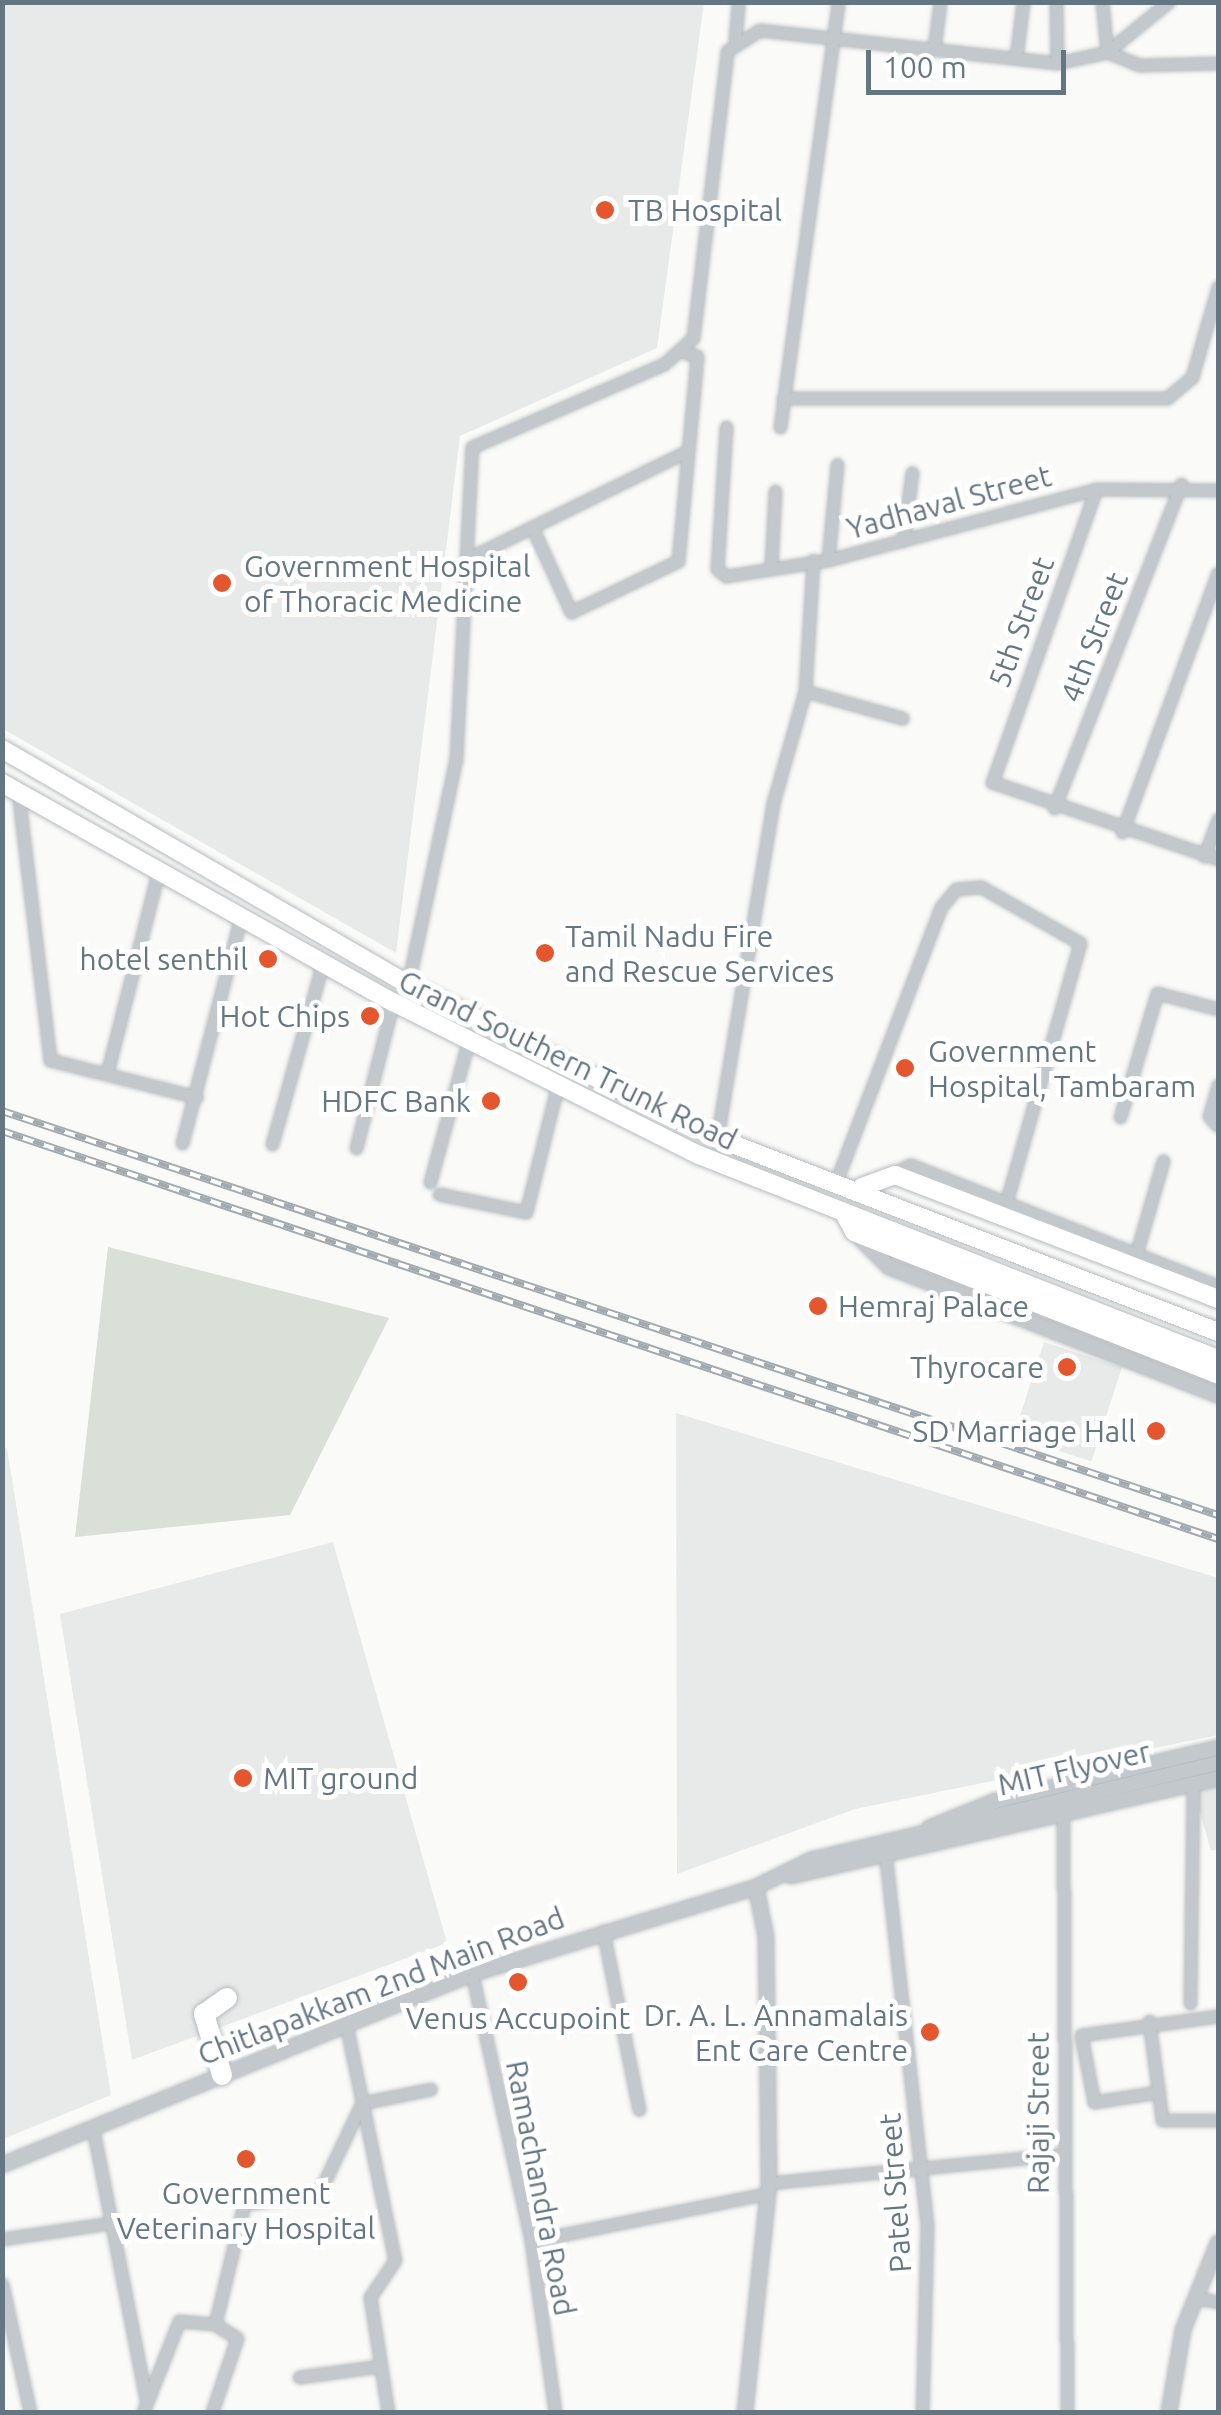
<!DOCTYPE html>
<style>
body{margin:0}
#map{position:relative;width:1221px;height:2415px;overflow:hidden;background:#fafaf8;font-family:Ubuntu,sans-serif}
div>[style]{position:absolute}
.built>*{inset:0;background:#e8e9e9;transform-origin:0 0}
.green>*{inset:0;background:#dadfd7}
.roads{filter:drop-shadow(0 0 2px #b5babe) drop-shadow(0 0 2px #b5babe)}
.minor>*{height:11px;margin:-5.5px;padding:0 5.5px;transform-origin:5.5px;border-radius:5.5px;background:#c3c8cc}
.tertiary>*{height:14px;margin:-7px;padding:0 7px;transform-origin:7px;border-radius:7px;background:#c3c8cc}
.primary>*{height:18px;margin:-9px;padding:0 9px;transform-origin:9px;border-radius:9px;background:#fff}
.motorway>*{height:20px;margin:-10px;padding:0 10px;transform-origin:10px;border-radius:10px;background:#fff}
.rail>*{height:8px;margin-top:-4px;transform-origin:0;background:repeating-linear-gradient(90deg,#fff 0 11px,#a2aab0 0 22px);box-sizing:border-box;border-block:2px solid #a2aab0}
.dots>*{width:28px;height:28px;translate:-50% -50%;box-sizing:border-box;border:5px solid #fff;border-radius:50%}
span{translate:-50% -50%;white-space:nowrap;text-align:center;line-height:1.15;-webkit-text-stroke:10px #fff;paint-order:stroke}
.poi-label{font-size:30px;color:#657683}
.left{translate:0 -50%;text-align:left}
.right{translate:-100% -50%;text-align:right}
.street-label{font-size:30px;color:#657683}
.frame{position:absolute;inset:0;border:5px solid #657683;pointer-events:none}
.scale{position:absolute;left:866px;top:50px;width:200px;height:45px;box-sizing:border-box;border:5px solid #657683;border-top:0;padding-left:12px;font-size:30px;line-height:35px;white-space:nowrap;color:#657683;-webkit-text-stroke:8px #fff;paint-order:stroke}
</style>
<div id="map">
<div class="built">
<div style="clip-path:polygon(3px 2px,704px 3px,657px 348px,460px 436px,396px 953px,3px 729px)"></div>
<div style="left:1044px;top:1342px;width:82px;height:99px;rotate:18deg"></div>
<div style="clip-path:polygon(676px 1413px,1218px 1578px,1218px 1735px,855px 1809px,677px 1874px)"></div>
<div style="clip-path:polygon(7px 1448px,111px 2095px,3px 2139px,2px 1449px)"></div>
<div style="clip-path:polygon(333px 1542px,447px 1943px,132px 2060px,60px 1614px)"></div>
<div style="clip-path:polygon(1218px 1785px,1218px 1849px,1211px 1851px,1194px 1791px)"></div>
</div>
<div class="green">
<div style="clip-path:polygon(108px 1247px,389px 1318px,290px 1515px,75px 1537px)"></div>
</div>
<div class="roads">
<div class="minor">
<div style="left:1056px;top:2px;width:61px;rotate:89.1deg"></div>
<div style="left:1102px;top:2px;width:50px;rotate:84.3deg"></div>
<div style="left:1107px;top:52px;width:35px;rotate:22deg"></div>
<div style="left:1139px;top:65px;width:79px;rotate:-1.5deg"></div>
<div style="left:735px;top:40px;width:38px;rotate:-85deg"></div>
<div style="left:934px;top:49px;width:47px;rotate:-82.7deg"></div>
<div style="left:1016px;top:58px;width:56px;rotate:-82.9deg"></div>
<div style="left:783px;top:398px;width:384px"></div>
<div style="left:1167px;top:398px;width:33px;rotate:-40deg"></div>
<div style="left:1192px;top:377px;width:94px;rotate:-73.9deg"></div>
<div style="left:726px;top:427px;width:142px;rotate:93.6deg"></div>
<div style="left:717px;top:569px;width:11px;rotate:38deg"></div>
<div style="left:726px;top:576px;width:103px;rotate:-8.9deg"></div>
<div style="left:828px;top:560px;width:277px;rotate:-14.8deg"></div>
<div style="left:1096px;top:489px;width:122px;rotate:0.5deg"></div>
<div style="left:780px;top:427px;width:429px;rotate:-82.2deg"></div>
<div style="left:1096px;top:489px;width:311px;rotate:109.5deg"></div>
<div style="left:992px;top:782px;width:239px;rotate:18.8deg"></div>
<div style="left:532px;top:527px;width:94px;rotate:65.4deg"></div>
<div style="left:571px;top:612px;width:119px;rotate:-25.5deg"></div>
<div style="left:678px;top:561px;width:206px;rotate:-84.7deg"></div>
<div style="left:697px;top:356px;width:14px;rotate:-163deg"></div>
<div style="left:903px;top:541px;width:69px;rotate:-82.5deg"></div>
<div style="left:469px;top:558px;width:243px;rotate:-26.1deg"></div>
<div style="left:828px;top:560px;width:96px;rotate:-84.6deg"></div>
<div style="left:771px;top:566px;width:75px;rotate:-86.9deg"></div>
<div style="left:805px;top:691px;width:101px;rotate:15.6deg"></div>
<div style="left:18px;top:791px;width:271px;rotate:83.2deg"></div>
<div style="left:50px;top:1060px;width:151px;rotate:14.2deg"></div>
<div style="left:1054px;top:808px;width:348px;rotate:-68.6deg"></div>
<div style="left:1122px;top:832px;width:276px;rotate:-69.7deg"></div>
<div style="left:1204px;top:856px;width:40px;rotate:-69deg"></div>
<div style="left:408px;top:984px;width:230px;rotate:-78deg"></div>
<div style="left:456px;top:759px;width:312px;rotate:-87.1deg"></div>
<div style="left:472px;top:447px;width:209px;rotate:-23.4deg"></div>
<div style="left:664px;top:364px;width:39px;rotate:-42deg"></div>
<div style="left:693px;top:338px;width:289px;rotate:-83.2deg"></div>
<div style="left:727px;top:51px;width:38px;rotate:-33deg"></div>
<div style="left:759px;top:30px;width:300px;rotate:6.3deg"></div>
<div style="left:1057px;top:63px;width:51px;rotate:-12.4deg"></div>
<div style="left:1107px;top:52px;width:79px;rotate:-39.3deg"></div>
<div style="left:107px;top:1073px;width:211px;rotate:-75.7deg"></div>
<div style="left:1218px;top:1085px;width:32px;rotate:106deg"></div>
<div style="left:1209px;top:1116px;width:13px;rotate:48deg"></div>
<div style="left:1120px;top:1117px;width:129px;rotate:-73.4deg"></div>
<div style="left:1157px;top:993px;width:63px;rotate:14.7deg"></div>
<div style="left:717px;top:1138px;width:340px;rotate:-80.5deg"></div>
<div style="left:773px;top:803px;width:116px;rotate:-74.1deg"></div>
<div style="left:805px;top:691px;width:131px;rotate:-86.5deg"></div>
<div style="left:182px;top:1143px;width:235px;rotate:-75.4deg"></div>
<div style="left:272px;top:1144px;width:189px;rotate:-74.3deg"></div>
<div style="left:356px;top:1148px;width:151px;rotate:-75.8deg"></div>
<div style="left:837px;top:1179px;width:291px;rotate:-69.1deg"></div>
<div style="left:941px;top:907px;width:23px;rotate:-50deg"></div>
<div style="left:956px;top:889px;width:25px;rotate:-5deg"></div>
<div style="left:981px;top:887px;width:114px;rotate:29.5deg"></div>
<div style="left:1080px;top:943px;width:270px;rotate:105.9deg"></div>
<div style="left:430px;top:1182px;width:145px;rotate:-74.8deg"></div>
<div style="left:439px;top:1194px;width:89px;rotate:11.7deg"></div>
<div style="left:526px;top:1212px;width:128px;rotate:-76deg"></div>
<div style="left:1136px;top:1254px;width:97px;rotate:-73.8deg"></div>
<div style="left:1063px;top:1812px;width:600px;rotate:89.62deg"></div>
<div style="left:885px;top:1851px;width:377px;rotate:83.6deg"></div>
<div style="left:927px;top:2226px;width:186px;rotate:91.5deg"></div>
<div style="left:603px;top:1931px;width:182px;rotate:78.6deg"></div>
<div style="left:472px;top:1974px;width:273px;rotate:77.5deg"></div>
<div style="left:531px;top:2241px;width:173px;rotate:82deg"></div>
<div style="left:1190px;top:2003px;width:219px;rotate:-89.2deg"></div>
<div style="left:1149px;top:2021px;width:100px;rotate:82.5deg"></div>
<div style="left:1162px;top:2120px;width:56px"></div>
<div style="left:346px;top:2024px;width:241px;rotate:78.3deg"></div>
<div style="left:395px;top:2260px;width:45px;rotate:124deg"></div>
<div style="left:370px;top:2297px;width:116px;rotate:81.1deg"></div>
<div style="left:1159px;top:2092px;width:66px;rotate:171.3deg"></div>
<div style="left:1094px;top:2102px;width:68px;rotate:-101deg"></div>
<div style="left:1081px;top:2035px;width:138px;rotate:-7.9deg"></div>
<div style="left:93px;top:2129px;width:276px;rotate:78.9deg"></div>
<div style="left:769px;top:2183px;width:295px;rotate:-5.6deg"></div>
<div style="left:2px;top:2239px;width:110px;rotate:-8.4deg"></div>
<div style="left:531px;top:2241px;width:242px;rotate:-11.4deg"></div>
<div style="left:2px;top:2284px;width:131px;rotate:77.7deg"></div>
<div style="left:1196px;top:2298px;width:22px;rotate:10deg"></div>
<div style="left:299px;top:2377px;width:82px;rotate:-7.7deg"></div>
<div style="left:143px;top:2412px;width:98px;rotate:-68.4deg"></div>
<div style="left:179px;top:2321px;width:36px;rotate:5deg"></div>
<div style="left:215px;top:2324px;width:123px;rotate:-76.4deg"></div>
<div style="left:244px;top:2204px;width:76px;rotate:-8.3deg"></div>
<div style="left:319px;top:2193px;width:100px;rotate:-64.5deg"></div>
<div style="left:362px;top:2103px;width:70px;rotate:-11.5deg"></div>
<div style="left:212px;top:2412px;width:78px;rotate:-71.3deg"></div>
<div style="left:237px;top:2338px;width:26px;rotate:-148deg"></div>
</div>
<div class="tertiary">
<div style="left:895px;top:1175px;width:18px;rotate:-27deg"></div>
<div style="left:911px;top:1167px;width:330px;rotate:21.5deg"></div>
<div style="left:858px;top:1236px;width:44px;rotate:45deg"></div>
<div style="left:889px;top:1267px;width:353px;rotate:21.3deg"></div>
<div style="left:929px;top:1828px;width:71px;rotate:-22.2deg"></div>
<div style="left:995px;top:1801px;width:229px;rotate:-13.4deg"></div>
<div style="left:791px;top:1876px;width:438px;rotate:-12.9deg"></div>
<div style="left:2px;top:2165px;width:507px;rotate:-22.12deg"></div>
<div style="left:472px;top:1974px;width:297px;rotate:-17deg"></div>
<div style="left:756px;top:1887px;width:61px;rotate:-26.1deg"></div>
<div style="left:811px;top:1860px;width:418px;rotate:-13.4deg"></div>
<div style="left:745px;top:2412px;width:230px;rotate:-84deg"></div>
<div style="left:769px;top:2183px;width:246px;rotate:-90.7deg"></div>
<div style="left:766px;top:1937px;width:51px;rotate:-101.3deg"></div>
<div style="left:1169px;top:2412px;width:83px;rotate:-80.3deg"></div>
<div style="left:1183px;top:2330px;width:94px;rotate:-68.1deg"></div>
</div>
<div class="primary">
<div style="left:2px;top:749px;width:469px;rotate:30.1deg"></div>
<div style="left:408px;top:984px;width:345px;rotate:26.5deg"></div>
<div style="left:717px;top:1138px;width:537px;rotate:21.17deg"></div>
<div style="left:2px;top:783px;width:448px;rotate:29.3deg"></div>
<div style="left:393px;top:1002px;width:342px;rotate:26.6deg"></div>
<div style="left:699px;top:1155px;width:558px;rotate:21.46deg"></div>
<div style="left:862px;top:1187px;width:35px;rotate:-20deg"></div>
<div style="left:895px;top:1175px;width:346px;rotate:21deg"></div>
<div style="left:844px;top:1213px;width:21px;rotate:62deg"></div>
<div style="left:854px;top:1232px;width:391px;rotate:21.4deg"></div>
</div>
<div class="motorway">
<div style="left:222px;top:2075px;width:64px;rotate:-106.4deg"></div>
<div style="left:204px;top:2014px;width:28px;rotate:-35deg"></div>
</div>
</div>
<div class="rail">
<div style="left:2px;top:1111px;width:1281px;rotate:18.38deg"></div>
<div style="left:2px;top:1131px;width:1283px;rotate:18.55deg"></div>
</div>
<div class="dots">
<div style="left:605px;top:210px;background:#e4572e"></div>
<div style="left:222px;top:583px;background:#e4572e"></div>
<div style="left:545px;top:953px;background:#e4572e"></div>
<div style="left:268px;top:959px;background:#e4572e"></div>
<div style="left:370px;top:1016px;background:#e4572e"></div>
<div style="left:905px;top:1068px;background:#e4572e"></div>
<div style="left:491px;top:1101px;background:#e4572e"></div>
<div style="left:818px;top:1306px;background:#e4572e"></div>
<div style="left:1067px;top:1367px;background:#e4572e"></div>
<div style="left:1156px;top:1431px;background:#e4572e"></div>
<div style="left:243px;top:1778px;background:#e4572e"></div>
<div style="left:518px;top:1982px;background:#e4572e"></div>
<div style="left:930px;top:2032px;background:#e4572e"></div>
<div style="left:246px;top:2159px;background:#e4572e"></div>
</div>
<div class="poi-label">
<span class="left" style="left:628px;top:210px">TB Hospital</span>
<span class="left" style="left:244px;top:583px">Government Hospital<br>of Thoracic Medicine</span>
<span class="left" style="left:565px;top:953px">Tamil Nadu Fire<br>and Rescue Services</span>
<span class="right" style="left:248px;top:959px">hotel senthil</span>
<span class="right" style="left:350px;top:1016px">Hot Chips</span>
<span class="left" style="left:928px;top:1068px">Government<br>Hospital, Tambaram</span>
<span class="right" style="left:471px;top:1101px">HDFC Bank</span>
<span class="left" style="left:838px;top:1306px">Hemraj Palace</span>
<span class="right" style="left:1044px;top:1367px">Thyrocare</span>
<span class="right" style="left:1136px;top:1431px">SD Marriage Hall</span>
<span class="left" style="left:263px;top:1778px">MIT ground</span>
<span class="right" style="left:908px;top:2032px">Dr. A. L. Annamalais<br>Ent Care Centre</span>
<span style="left:518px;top:2018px">Venus Accupoint</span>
<span style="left:246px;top:2210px">Government<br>Veterinary Hospital</span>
</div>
<div class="street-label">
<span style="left:949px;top:502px;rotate:-15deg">Yadhaval Street</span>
<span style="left:1021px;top:622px;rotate:-70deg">5th Street</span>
<span style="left:1094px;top:637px;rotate:-69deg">4th Street</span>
<span style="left:568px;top:1060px;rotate:26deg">Grand Southern Trunk Road</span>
<span style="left:1074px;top:1768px;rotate:-13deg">MIT Flyover</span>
<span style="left:381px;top:1986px;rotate:-21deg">Chitlapakkam 2nd Main Road</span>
<span style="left:1038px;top:2113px;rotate:-90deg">Rajaji Street</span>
<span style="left:541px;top:2188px;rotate:79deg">Ramachandra Road</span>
<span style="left:895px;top:2193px;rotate:-94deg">Patel Street</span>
</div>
<div class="frame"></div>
<div class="scale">100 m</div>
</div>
